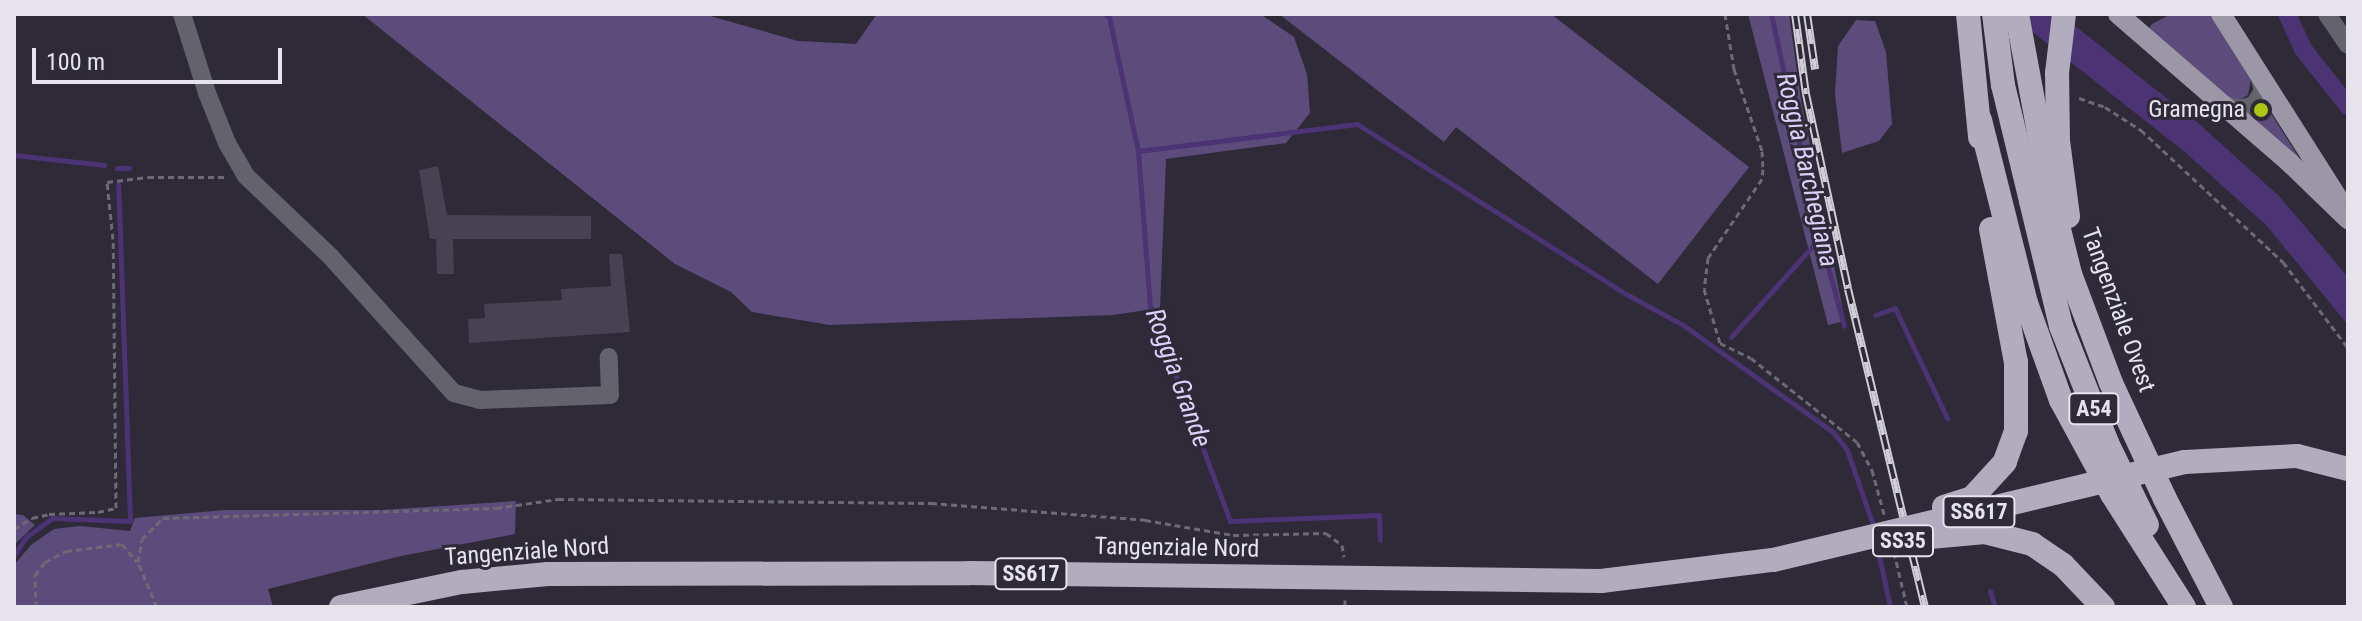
<!DOCTYPE html>
<style>
body{margin:0}
#map{position:relative;width:2362px;height:621px;overflow:hidden;background:#2e2a38;font-family:"Roboto Condensed",sans-serif}
div>[style]{position:absolute}
.green>*{inset:0;background:#5c4c7b}
.water>*{inset:0;background:#4c3374}
.stream>*{height:5px;margin:-2.5px;padding:0 2.5px;transform-origin:2.5px;border-radius:2.5px;background:#4c3374}
.canal>*{height:18px;margin:-9px;padding:0 9px;transform-origin:9px;border-radius:9px;background:#4c3374}
.building>*{inset:0;background:#474252}
.path>*{height:3px;margin-top:-1.5px;transform-origin:0;background:repeating-linear-gradient(90deg,#6d6a76 0 6px,transparent 0 10px)}
.minor>*{height:18px;margin:-9px;padding:0 9px;transform-origin:9px;border-radius:9px;background:#64626a}
.major>*{height:20px;margin:-10px;padding:0 10px;transform-origin:10px;border-radius:10px;background:#9c97a6}
.highway>*{height:24px;margin:-12px;padding:0 12px;transform-origin:12px;border-radius:12px;background:#b1acbe}
.rail>*{height:8px;margin-top:-4px;transform-origin:0;background:repeating-linear-gradient(90deg,#2e2a38 0 15px,#d0cdd7 0 30px);box-sizing:border-box;border-block:2px solid #d0cdd7}
.highway-bridge>*{height:24px;margin:-12px;padding:0 12px;transform-origin:12px;border-radius:12px;background:#b1acbe}
.dots>*{width:22px;height:22px;translate:-50% -50%;box-sizing:border-box;border:4px solid #2e2a38;border-radius:50%}
span{translate:-50% -50%;white-space:nowrap;text-align:center;line-height:1.15;-webkit-text-stroke:6px #2e2a38;paint-order:stroke}
.shield-label span{padding:2px 6px;background:#2e2a38;border:2px solid;border-radius:6px;-webkit-text-stroke-width:0}
.shield-label{font-size:22px;color:#e6e3ed;font-weight:700}
.poi-label{font-size:24px;color:#e6e3ed}
.right{translate:-100% -50%;text-align:right}
.street-label{font-size:24px;color:#e6e3ed}
.water-label{font-size:26px;color:#ddd1f9;font-style:italic}
.frame{position:absolute;inset:0;border:16px solid #e6e3ed;pointer-events:none}
.scale{position:absolute;left:32px;top:48px;width:250px;height:36px;box-sizing:border-box;border:4px solid #e6e3ed;border-top:0;padding-left:10px;font-size:24px;line-height:28px;white-space:nowrap;color:#e6e3ed;-webkit-text-stroke:6px #2e2a38;paint-order:stroke}
</style>
<div id="map">
<div class="green">
<div style="clip-path:polygon(362px 14px,703px 14px,798px 41px,856px 44px,877px 14px,1260px 14px,1294px 37px,1307px 74px,1310px 113px,1286px 143px,1166px 159px,1160px 308px,1113px 315px,830px 325px,752px 312px,731px 292px,675px 264px)"></div>
<div style="clip-path:polygon(1279px 14px,1551px 14px,1749px 167px,1658px 284px,1456px 127px,1444px 142px)"></div>
<div style="clip-path:polygon(1748px 14px,1789px 14px,1801px 100px,1845px 321px,1828px 325px)"></div>
<div style="clip-path:polygon(2171px 14px,2210px 14px,2251px 79px,2248px 95px,2234px 103px,2148px 30px,2152px 24px)"></div>
<div style="clip-path:polygon(1856px 20px,1875px 21px,1886px 52px,1892px 124px,1879px 141px,1842px 153px,1835px 94px,1838px 46px)"></div>
<div style="clip-path:polygon(2265px 104px,2298px 156px,2296px 158px,2246px 118px)"></div>
<div style="clip-path:polygon(516px 501px,515px 534px,401px 556px,268px 589px,273px 607px,14px 607px,14px 565px,31px 545px,54px 529px,80px 526px,130px 531px,135px 518px,225px 510px,382px 510px)"></div>
<div style="clip-path:polygon(14px 514px,23px 515px,35px 525px,14px 545px)"></div>
</div>
<div class="water">
<div style="clip-path:polygon(2010px 14px,2060px 14px,2198px 123px,2278px 195px,2348px 277px,2348px 325px,2267px 226px,2186px 153px)"></div>
</div>
<div class="stream">
<div style="left:1105px;top:14px;width:5px;rotate:37deg"></div>
<div style="left:1109px;top:17px;width:137px;rotate:77.8deg"></div>
<div style="left:1138px;top:151px;width:156px;rotate:85.6deg"></div>
<div style="left:1150px;top:307px;width:228px;rotate:69.5deg"></div>
<div style="left:1230px;top:521px;width:149px;rotate:-2.3deg"></div>
<div style="left:1379px;top:515px;width:25px;rotate:88deg"></div>
<div style="left:1771px;top:14px;width:229px;rotate:77.7deg"></div>
<div style="left:1820px;top:238px;width:91px;rotate:74.7deg"></div>
<div style="left:1138px;top:151px;width:221px;rotate:-7deg"></div>
<div style="left:1357px;top:124px;width:320px;rotate:32.3deg"></div>
<div style="left:1628px;top:295px;width:63px;rotate:28.6deg"></div>
<div style="left:1683px;top:325px;width:184px;rotate:35.5deg"></div>
<div style="left:1833px;top:432px;width:23px;rotate:52deg"></div>
<div style="left:1847px;top:450px;width:83px;rotate:70.9deg"></div>
<div style="left:14px;top:155px;width:91px;rotate:6.3deg"></div>
<div style="left:117px;top:168px;width:12px"></div>
<div style="left:1875px;top:315px;width:21px;rotate:-19deg"></div>
<div style="left:1895px;top:308px;width:122px;rotate:64.7deg"></div>
<div style="left:1731px;top:337px;width:132px;rotate:-48.1deg"></div>
<div style="left:1876px;top:542px;width:66px;rotate:77.8deg"></div>
<div style="left:14px;top:555px;width:22px;rotate:-56deg"></div>
<div style="left:26px;top:537px;width:32px;rotate:-36deg"></div>
<div style="left:52px;top:518px;width:78px;rotate:2.2deg"></div>
<div style="left:130px;top:521px;width:337px;rotate:-92deg"></div>
<div style="left:1990px;top:591px;width:17px;rotate:73deg"></div>
</div>
<div class="canal">
<div style="left:2287px;top:14px;width:38px;rotate:65deg"></div>
<div style="left:2303px;top:49px;width:73px;rotate:51.7deg"></div>
</div>
<div class="building">
<div style="clip-path:polygon(438px 166px,447px 215px,591px 216px,591px 239px,453px 239px,454px 274px,437px 274px,436px 239px,430px 239px,419px 170px)"></div>
<div style="clip-path:polygon(609px 254px,622px 254px,630px 332px,469px 343px,468px 319px,485px 318px,484px 304px,562px 300px,561px 289px,611px 286px)"></div>
</div>
<div class="path">
<div style="left:1725px;top:14px;width:56px;rotate:80.7deg"></div>
<div style="left:1734px;top:69px;width:87px;rotate:71.1deg"></div>
<div style="left:1762px;top:151px;width:18px;rotate:87deg"></div>
<div style="left:1763px;top:169px;width:10px;rotate:96deg"></div>
<div style="left:1762px;top:179px;width:96px;rotate:124.4deg"></div>
<div style="left:1708px;top:258px;width:31px;rotate:97deg"></div>
<div style="left:1704px;top:289px;width:56px;rotate:73.5deg"></div>
<div style="left:1720px;top:343px;width:34px;rotate:26deg"></div>
<div style="left:1751px;top:358px;width:135px;rotate:38.4deg"></div>
<div style="left:1857px;top:442px;width:32px;rotate:62deg"></div>
<div style="left:1872px;top:470px;width:46px;rotate:74.7deg"></div>
<div style="left:2079px;top:98px;width:28px;rotate:19deg"></div>
<div style="left:2105px;top:107px;width:43px;rotate:32.6deg"></div>
<div style="left:2141px;top:130px;width:194px;rotate:42.9deg"></div>
<div style="left:2283px;top:262px;width:108px;rotate:52.9deg"></div>
<div style="left:14px;top:529px;width:21px;rotate:-31deg"></div>
<div style="left:32px;top:518px;width:17px;rotate:-13deg"></div>
<div style="left:49px;top:514px;width:49px;rotate:-2.3deg"></div>
<div style="left:98px;top:512px;width:18px;rotate:-13deg"></div>
<div style="left:116px;top:508px;width:269px;rotate:-90.6deg"></div>
<div style="left:113px;top:239px;width:57px;rotate:-96deg"></div>
<div style="left:107px;top:182px;width:41px;rotate:-7deg"></div>
<div style="left:148px;top:177px;width:80px"></div>
<div style="left:1894px;top:552px;width:57px;rotate:76.7deg"></div>
<div style="left:1345px;top:600px;width:7px;rotate:90deg"></div>
<div style="left:36px;top:607px;width:32px;rotate:-92deg"></div>
<div style="left:35px;top:575px;width:16px;rotate:-52deg"></div>
<div style="left:45px;top:562px;width:24px;rotate:-28deg"></div>
<div style="left:66px;top:551px;width:56px;rotate:-7.1deg"></div>
<div style="left:122px;top:544px;width:23px;rotate:50deg"></div>
<div style="left:157px;top:607px;width:49px;rotate:-112.9deg"></div>
<div style="left:138px;top:562px;width:23px;rotate:-80deg"></div>
<div style="left:142px;top:539px;width:30px;rotate:-45deg"></div>
<div style="left:163px;top:518px;width:333px;rotate:-1.7deg"></div>
<div style="left:496px;top:508px;width:63px;rotate:-8.3deg"></div>
<div style="left:558px;top:499px;width:373px;rotate:0.6deg"></div>
<div style="left:931px;top:503px;width:215px;rotate:4.5deg"></div>
<div style="left:1145px;top:520px;width:89px;rotate:9.7deg"></div>
<div style="left:1233px;top:535px;width:93px;rotate:-1.2deg"></div>
<div style="left:1326px;top:533px;width:20px;rotate:37deg"></div>
<div style="left:1342px;top:545px;width:12px;rotate:81deg"></div>
</div>
<div class="minor">
<div style="left:182px;top:14px;width:83px;rotate:72.4deg"></div>
<div style="left:207px;top:93px;width:54px;rotate:68.2deg"></div>
<div style="left:227px;top:143px;width:38px;rotate:60deg"></div>
<div style="left:246px;top:176px;width:116px;rotate:43.6deg"></div>
<div style="left:330px;top:256px;width:185px;rotate:47.9deg"></div>
<div style="left:454px;top:393px;width:27px;rotate:15deg"></div>
<div style="left:480px;top:400px;width:130px;rotate:-2.2deg"></div>
<div style="left:610px;top:395px;width:38px;rotate:-92deg"></div>
<div style="left:2327px;top:14px;width:37px;rotate:56deg"></div>
<div style="left:2225px;top:105px;width:15px;rotate:16deg"></div>
<div style="left:2239px;top:109px;width:16px;rotate:-15deg"></div>
<div style="left:2254px;top:105px;width:17px;rotate:-57deg"></div>
<div style="left:2263px;top:91px;width:16px;rotate:-104deg"></div>
</div>
<div class="major">
<div style="left:2118px;top:14px;width:228px;rotate:40.9deg"></div>
<div style="left:2290px;top:163px;width:81px;rotate:44deg"></div>
<div style="left:2221px;top:14px;width:217px;rotate:57.6deg"></div>
</div>
<div class="highway">
<div style="left:1968px;top:14px;width:124px;rotate:84.4deg"></div>
<div style="left:1980px;top:120px;width:189px;rotate:75.9deg"></div>
<div style="left:2026px;top:303px;width:103px;rotate:70.2deg"></div>
<div style="left:2061px;top:400px;width:107px;rotate:61.5deg"></div>
<div style="left:2112px;top:494px;width:134px;rotate:57.5deg"></div>
<div style="left:2058px;top:141px;width:76px;rotate:82.4deg"></div>
<div style="left:2051px;top:197px;width:79px;rotate:76.1deg"></div>
<div style="left:2070px;top:274px;width:116px;rotate:69.4deg"></div>
<div style="left:2111px;top:383px;width:128px;rotate:65deg"></div>
<div style="left:2165px;top:499px;width:122px;rotate:62.6deg"></div>
<div style="left:2031px;top:201px;width:129px;rotate:76.5deg"></div>
<div style="left:2061px;top:326px;width:126px;rotate:68.5deg"></div>
<div style="left:2107px;top:443px;width:91px;rotate:64deg"></div>
<div style="left:1991px;top:229px;width:135px;rotate:79.4deg"></div>
<div style="left:2016px;top:362px;width:69px;rotate:90deg"></div>
<div style="left:2016px;top:431px;width:33px;rotate:110deg"></div>
<div style="left:2185px;top:462px;width:112px;rotate:-3.1deg"></div>
<div style="left:2297px;top:456px;width:53px;rotate:14.3deg"></div>
<div style="left:2032px;top:544px;width:37px;rotate:34deg"></div>
<div style="left:2063px;top:565px;width:58px;rotate:46.4deg"></div>
<div style="left:341px;top:607px;width:124px;rotate:-11.7deg"></div>
<div style="left:462px;top:582px;width:86px;rotate:-5.3deg"></div>
<div style="left:548px;top:574px;width:421px;rotate:-0.1deg"></div>
<div style="left:969px;top:573px;width:632px;rotate:0.73deg"></div>
<div style="left:1601px;top:581px;width:173px;rotate:-7deg"></div>
</div>
<div class="rail">
<div style="left:1795px;top:14px;width:81px;rotate:82.2deg"></div>
<div style="left:1806px;top:94px;width:199px;rotate:77.8deg"></div>
<div style="left:1848px;top:289px;width:327px;rotate:76.4deg"></div>
<div style="left:1807px;top:14px;width:56px;rotate:81.7deg"></div>
</div>
<div class="highway-bridge">
<div style="left:1994px;top:14px;width:72px;rotate:82.8deg"></div>
<div style="left:2003px;top:85px;width:119px;rotate:76.4deg"></div>
<div style="left:2017px;top:14px;width:186px;rotate:79.5deg"></div>
<div style="left:2058px;top:141px;width:68px;rotate:-90.8deg"></div>
<div style="left:2057px;top:73px;width:59px;rotate:-83.2deg"></div>
<div style="left:1944px;top:507px;width:29px;rotate:-18deg"></div>
<div style="left:1972px;top:498px;width:49px;rotate:-47.5deg"></div>
<div style="left:1930px;top:537px;width:55px;rotate:-5.2deg"></div>
<div style="left:1985px;top:532px;width:49px;rotate:14.3deg"></div>
<div style="left:1773px;top:560px;width:423px;rotate:-13.4deg"></div>
</div>
<div class="dots">
<div style="left:2261px;top:110px;background:#abc614"></div>
</div>
<div class="shield-label">
<span style="left:2094px;top:409px">A54</span>
<span style="left:1979px;top:512px">SS617</span>
<span style="left:1903px;top:541px">SS35</span>
<span style="left:1031px;top:574px">SS617</span>
</div>
<div class="poi-label">
<span class="right" style="left:2245px;top:110px">Gramegna</span>
</div>
<div class="street-label">
<span style="left:2118px;top:310px;rotate:70deg">Tangenziale Ovest</span>
<span style="left:1177px;top:548px;rotate:1deg">Tangenziale Nord</span>
<span style="left:527px;top:552px;rotate:-4deg">Tangenziale Nord</span>
</div>
<div class="water-label">
<span style="left:1807px;top:170px;rotate:77deg">Roggia Barchegiana</span>
<span style="left:1178px;top:378px;rotate:70deg">Roggia Grande</span>
</div>
<div class="frame"></div>
<div class="scale">100 m</div>
</div>
